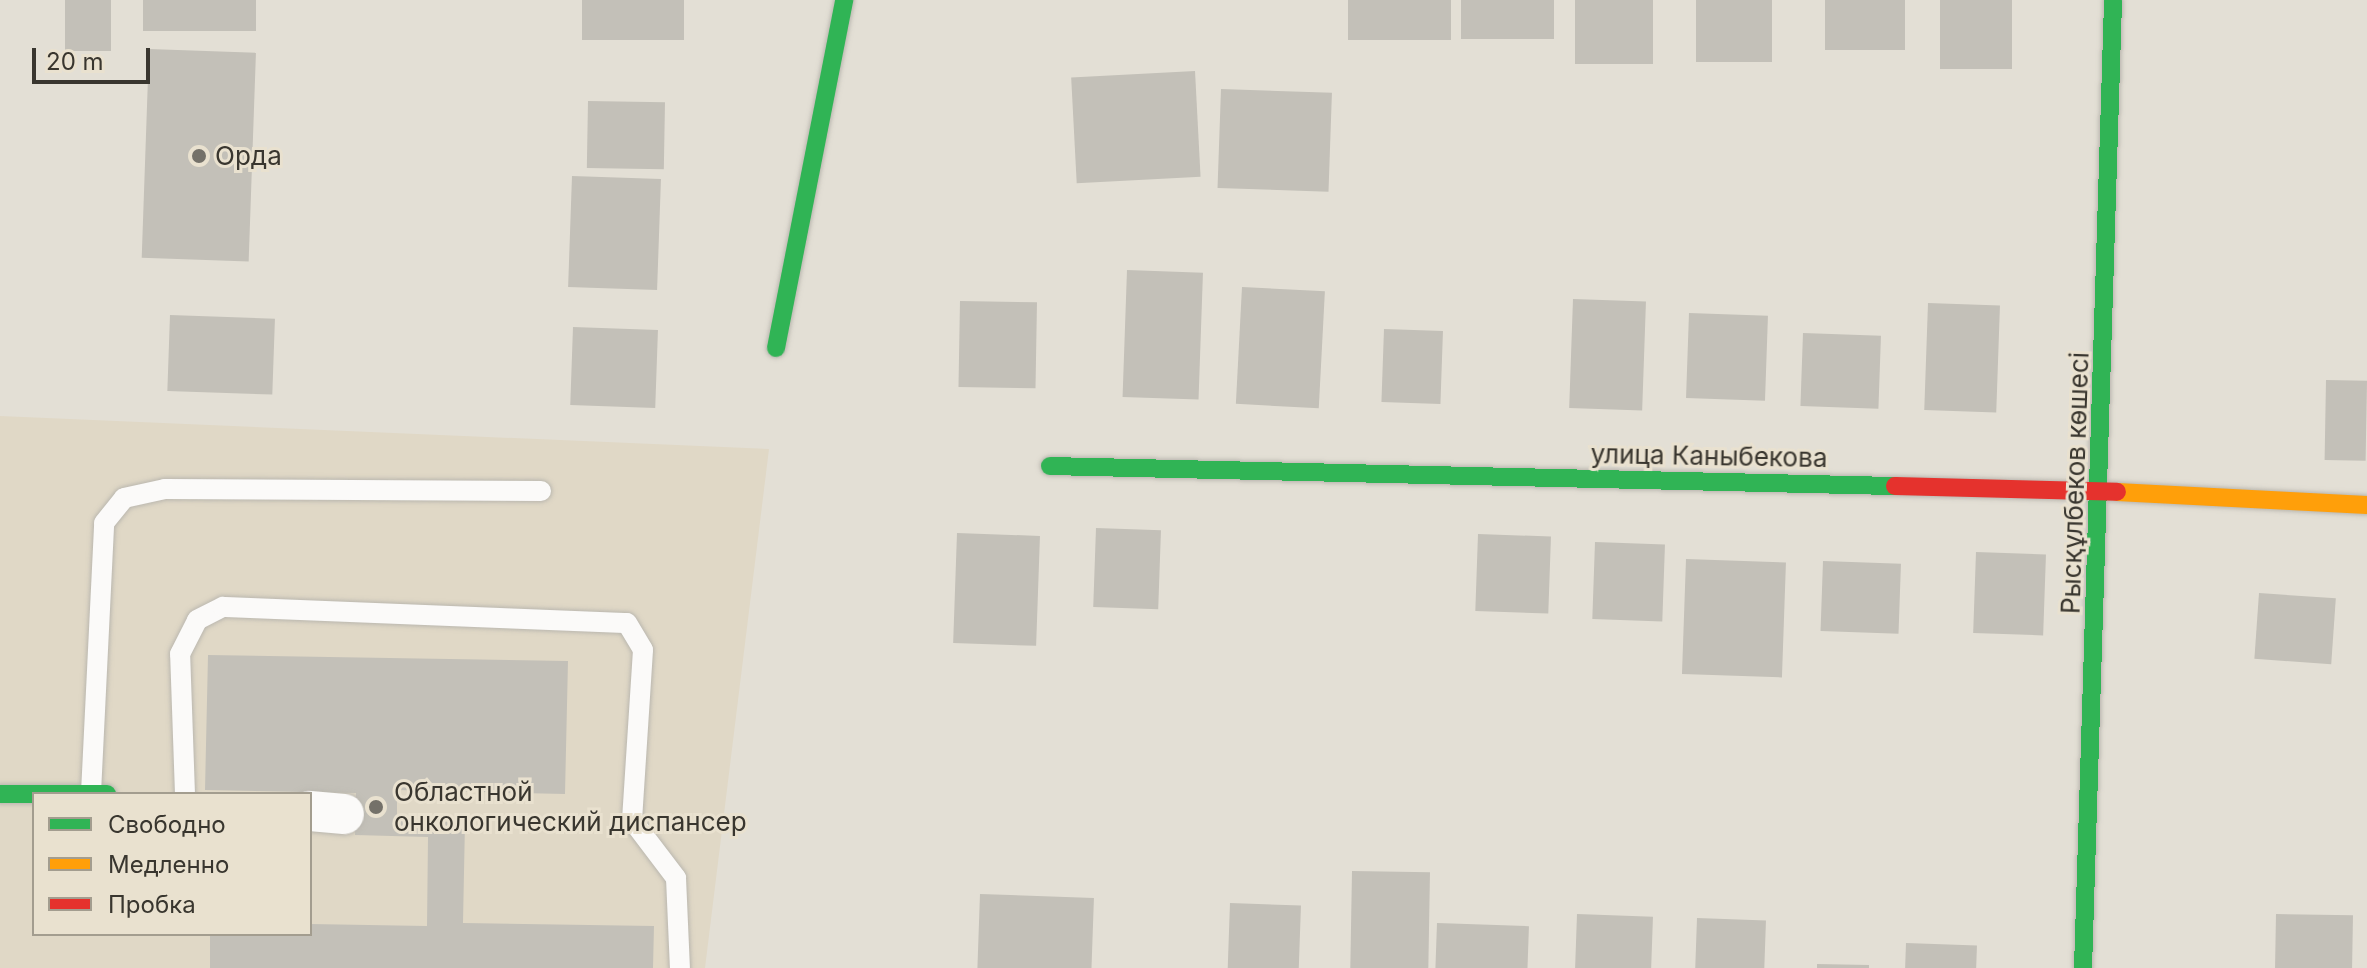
<!DOCTYPE html>
<meta charset="utf-8">
<style>
body{margin:0}
#map{position:relative;width:2367px;height:968px;overflow:hidden;background:#e3dfd5;font-family:Inter,sans-serif}
div>[style]{position:absolute}
.built>*{inset:0;background:#e0d8c6}
.building>*{inset:0;background:#c3c0b8;transform-origin:0 0}
.roads{filter:drop-shadow(0 0 2px #bab7af) drop-shadow(0 0 2px #bab7af)}
.lane>*{height:20px;margin:-10px;padding:0 10px;transform-origin:10px;border-radius:10px;background:#fbfaf9}
.street>*{height:40px;margin:-20px;padding:0 20px;transform-origin:20px;border-radius:20px;background:#fbfaf9}
.fast>*{height:18px;margin:-9px;padding:0 9px;transform-origin:9px;border-radius:9px;background:#30b455}
.slow>*{height:18px;margin:-9px;padding:0 9px;transform-origin:9px;border-radius:9px;background:#ff9f0a}
.jam>*{height:18px;margin:-9px;padding:0 9px;transform-origin:9px;border-radius:9px;background:#e5322d}
.dots>*{width:22px;height:22px;translate:-50% -50%;box-sizing:border-box;border:4px solid #e9e1cf;border-radius:50%}
span{translate:-50% -50%;white-space:nowrap;text-align:center;line-height:1.15;-webkit-text-stroke:6px #e9e1cf;paint-order:stroke}
.poi-label{font-size:26px;color:#39362f}
.left{translate:0 -50%;text-align:left}
.street-label{font-size:26px;color:#39362f}
.legend{position:absolute;left:32px;top:792px;width:280px;height:144px;box-sizing:border-box;background:#e9e1cf;border:2px solid #a39d8f;margin:0;padding:10px 14px;list-style:none;font-size:24px;color:#39362f}
.legend li{display:flex;align-items:center;gap:16px;height:40px}
.legend b{width:40px;border:2px solid #a39d8f}
.scale{position:absolute;left:32px;top:48px;width:118px;height:36px;box-sizing:border-box;border:4px solid #39362f;border-top:0;padding-left:10px;font-size:24px;line-height:28px;white-space:nowrap;color:#39362f;-webkit-text-stroke:6px #e9e1cf;paint-order:stroke}
</style>
<div id="map">
<div class="built">
<div style="clip-path:polygon(evenodd,0 416px,769px 449px,705px 968px,0 968px,0 416px,34px 794px,310px 794px,310px 934px,34px 934px,34px 794px)"></div>
</div>
<div class="building">
<div style="left:65px;top:0;width:46px;height:51px"></div>
<div style="left:143px;top:0;width:113px;height:31px"></div>
<div style="left:582px;top:0;width:102px;height:40px"></div>
<div style="left:1348px;top:0;width:103px;height:40px"></div>
<div style="left:1461px;top:0;width:93px;height:39px"></div>
<div style="left:1575px;top:0;width:78px;height:64px"></div>
<div style="left:1696px;top:0;width:76px;height:62px"></div>
<div style="left:1825px;top:0;width:80px;height:50px"></div>
<div style="left:1940px;top:0;width:72px;height:69px"></div>
<div style="left:149px;top:49px;width:107px;height:209px;rotate:2deg"></div>
<div style="left:1195px;top:71px;width:106px;height:124px;rotate:87deg"></div>
<div style="left:1221px;top:89px;width:111px;height:99px;rotate:2deg"></div>
<div style="left:588px;top:101px;width:77px;height:67px;rotate:1deg"></div>
<div style="left:572px;top:176px;width:89px;height:111px;rotate:2deg"></div>
<div style="left:1127px;top:270px;width:76px;height:127px;rotate:2deg"></div>
<div style="left:1242px;top:287px;width:83px;height:117px;rotate:3deg"></div>
<div style="left:1573px;top:299px;width:73px;height:109px;rotate:2deg"></div>
<div style="left:960px;top:301px;width:77px;height:86px;rotate:1deg"></div>
<div style="left:1928px;top:303px;width:72px;height:107px;rotate:2deg"></div>
<div style="left:1689px;top:313px;width:79px;height:85px;rotate:2deg"></div>
<div style="left:170px;top:315px;width:105px;height:76px;rotate:2deg"></div>
<div style="left:573px;top:327px;width:85px;height:78px;rotate:2deg"></div>
<div style="left:1384px;top:329px;width:59px;height:73px;rotate:2deg"></div>
<div style="left:1803px;top:333px;width:78px;height:73px;rotate:2deg"></div>
<div style="left:2326px;top:380px;width:41px;height:80px;rotate:1deg"></div>
<div style="left:1096px;top:528px;width:65px;height:79px;rotate:2deg"></div>
<div style="left:957px;top:533px;width:83px;height:110px;rotate:2deg"></div>
<div style="left:1478px;top:534px;width:73px;height:77px;rotate:2deg"></div>
<div style="left:1595px;top:542px;width:70px;height:77px;rotate:2deg"></div>
<div style="left:1976px;top:552px;width:70px;height:81px;rotate:2deg"></div>
<div style="left:1686px;top:559px;width:100px;height:115px;rotate:2deg"></div>
<div style="left:1823px;top:561px;width:78px;height:70px;rotate:2deg"></div>
<div style="left:2259px;top:593px;width:77px;height:66px;rotate:4deg"></div>
<div style="clip-path:polygon(208px 655px,568px 661px,565px 794px,397px 790px,397px 821px,465px 822px,463px 923px,654px 926px,653px 968px,210px 968px,210px 934px,310px 934px,310px 924px,427px 926px,428px 837px,355px 835px,356px 793px,205px 790px)"></div>
<div style="left:1352px;top:871px;width:78px;height:97px;rotate:1deg"></div>
<div style="left:980px;top:894px;width:114px;height:74px;rotate:2deg"></div>
<div style="left:1230px;top:903px;width:71px;height:65px;rotate:2deg"></div>
<div style="left:1577px;top:914px;width:76px;height:54px;rotate:2deg"></div>
<div style="left:2276px;top:914px;width:77px;height:54px;rotate:1deg"></div>
<div style="left:1697px;top:918px;width:69px;height:50px;rotate:2deg"></div>
<div style="left:1437px;top:923px;width:92px;height:45px;rotate:2deg"></div>
<div style="left:1906px;top:943px;width:71px;height:25px;rotate:2deg"></div>
<div style="clip-path:polygon(1817px 964px,1869px 965px,1869px 968px,1817px 968px)"></div>
</div>
<div class="roads">
<div class="lane">
<div style="left:91px;top:793px;width:270px;rotate:-87.2deg"></div>
<div style="left:104px;top:523px;width:32px;rotate:-51deg"></div>
<div style="left:124px;top:498px;width:42px;rotate:-12.4deg"></div>
<div style="left:165px;top:489px;width:376px;rotate:0.3deg"></div>
<div style="left:185px;top:794px;width:140px;rotate:-92deg"></div>
<div style="left:180px;top:654px;width:38px;rotate:-63deg"></div>
<div style="left:197px;top:620px;width:29px;rotate:-27deg"></div>
<div style="left:223px;top:607px;width:404px;rotate:2.3deg"></div>
<div style="left:627px;top:623px;width:31px;rotate:59deg"></div>
<div style="left:643px;top:650px;width:170px;rotate:93.7deg"></div>
<div style="left:632px;top:820px;width:73px;rotate:52.8deg"></div>
<div style="left:676px;top:878px;width:90px;rotate:87.5deg"></div>
</div>
<div class="street">
<div style="left:310px;top:811px;width:34px;rotate:5deg"></div>
</div>
<div class="fast">
<div style="left:776px;top:348px;width:355px;rotate:-78.9deg"></div>
<div style="left:1050px;top:466px;width:845px;rotate:1.36deg"></div>
<div style="left:0;top:794px;width:107px"></div>
<div style="left:2083px;top:968px;width:968px;rotate:-88.22deg"></div>
</div>
<div class="slow">
<div style="left:2117px;top:492px;width:250px;rotate:3deg"></div>
</div>
<div class="jam">
<div style="left:1895px;top:486px;width:222px;rotate:1.5deg"></div>
</div>
</div>
<div class="dots">
<div style="left:199px;top:156px;background:#747169"></div>
<div style="left:376px;top:807px;background:#747169"></div>
</div>
<div class="poi-label">
<span class="left" style="left:215px;top:156px">Орда</span>
<span class="left" style="left:394px;top:807px">Областной<br>онкологический диспансер</span>
</div>
<div class="street-label">
<span style="left:1709px;top:456px;rotate:1deg">улица Каныбекова</span>
<span style="left:2075px;top:483px;rotate:-88deg">Рысқұлбеков көшесі</span>
</div>
<ul class="legend">
<li><b style="height:10px;background:#30b455"></b>Свободно</li>
<li><b style="height:10px;background:#ff9f0a"></b>Медленно</li>
<li><b style="height:10px;background:#e5322d"></b>Пробка</li>
</ul>
<div class="scale">20 m</div>
</div>
